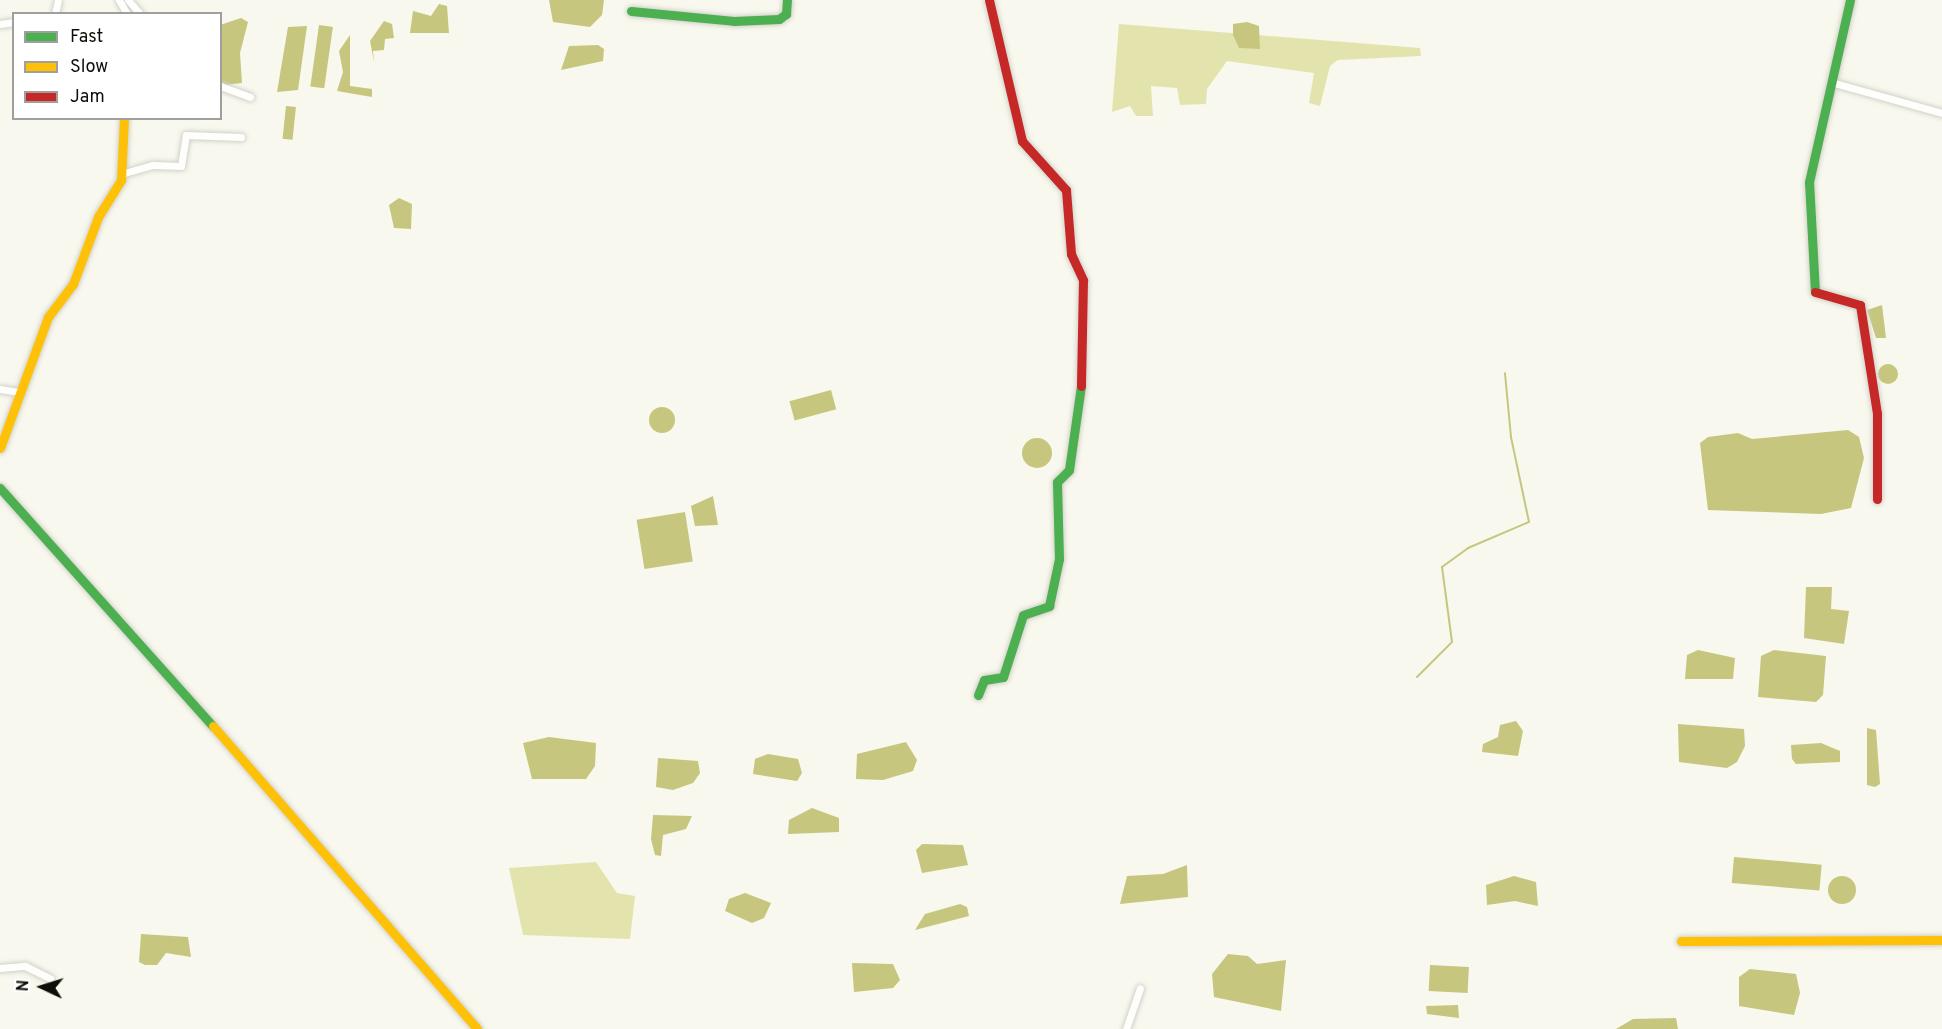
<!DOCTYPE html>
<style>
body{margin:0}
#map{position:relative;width:1942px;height:1029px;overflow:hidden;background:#f8f8ee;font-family:Overpass,sans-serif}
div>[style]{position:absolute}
.green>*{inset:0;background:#e3e4ad}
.water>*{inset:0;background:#c6c67e;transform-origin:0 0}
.round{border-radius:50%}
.stream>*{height:2px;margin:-1px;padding:0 1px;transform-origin:1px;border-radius:1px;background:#c6c67e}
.roads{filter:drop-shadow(0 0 2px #d2d2ca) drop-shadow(0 0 2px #d2d2ca)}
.street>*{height:7px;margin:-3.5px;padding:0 3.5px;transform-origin:3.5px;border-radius:3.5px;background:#fefefc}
.fast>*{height:9px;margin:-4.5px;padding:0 4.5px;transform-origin:4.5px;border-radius:4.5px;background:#4caf50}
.slow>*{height:9px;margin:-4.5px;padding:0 4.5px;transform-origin:4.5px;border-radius:4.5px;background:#ffc107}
.jam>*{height:9px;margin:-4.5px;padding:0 4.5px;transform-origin:4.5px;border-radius:4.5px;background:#c62828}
span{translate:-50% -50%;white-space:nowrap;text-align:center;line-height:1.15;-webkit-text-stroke:4.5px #fff;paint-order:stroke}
.legend{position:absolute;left:12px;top:12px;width:210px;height:108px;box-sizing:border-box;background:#fff;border:2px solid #9f9f9c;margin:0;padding:8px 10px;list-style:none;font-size:18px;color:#0e0e08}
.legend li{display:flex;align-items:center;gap:12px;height:30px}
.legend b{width:30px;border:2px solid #9f9f9c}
.north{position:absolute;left:12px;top:957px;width:60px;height:60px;-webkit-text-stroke:4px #fff;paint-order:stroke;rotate:274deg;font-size:16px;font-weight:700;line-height:24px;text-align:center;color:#0e0e08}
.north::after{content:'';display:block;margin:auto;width:21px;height:27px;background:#0e0e08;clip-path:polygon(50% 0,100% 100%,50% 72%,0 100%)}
</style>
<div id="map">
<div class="green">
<div style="clip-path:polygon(1119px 24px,1420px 48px,1421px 56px,1338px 60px,1330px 66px,1320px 106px,1309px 103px,1314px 73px,1227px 61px,1207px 89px,1206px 104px,1180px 105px,1177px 88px,1151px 86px,1153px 116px,1136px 116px,1130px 106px,1112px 112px)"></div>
<div style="clip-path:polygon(596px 862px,617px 893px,635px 896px,630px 939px,523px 935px,509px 868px)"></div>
</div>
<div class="water">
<div style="clip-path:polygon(549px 0,604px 0,602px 15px,590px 27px,553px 22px)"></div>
<div style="clip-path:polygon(439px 4px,447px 6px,449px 33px,410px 33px,413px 11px,431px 16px)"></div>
<div style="clip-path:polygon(241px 18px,248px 22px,240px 53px,242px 83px,225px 85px,221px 82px,220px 25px)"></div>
<div style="clip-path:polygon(384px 21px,392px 24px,394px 38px,385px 39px,384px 50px,373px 51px,374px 62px,370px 41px)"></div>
<div style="clip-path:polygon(1247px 22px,1259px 26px,1260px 49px,1239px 48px,1233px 35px,1233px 24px)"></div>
<div style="left:319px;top:25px;width:14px;height:62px;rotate:8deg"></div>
<div style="clip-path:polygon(307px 26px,298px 90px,277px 92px,288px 27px)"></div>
<div style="clip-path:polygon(350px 35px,350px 86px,372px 89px,372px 97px,337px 91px,343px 72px,339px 51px)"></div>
<div style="clip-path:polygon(598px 45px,604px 49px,603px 61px,561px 70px,569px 46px)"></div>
<div style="left:286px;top:106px;width:10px;height:33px;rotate:6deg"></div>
<div style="clip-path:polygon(399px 198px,412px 204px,411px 229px,394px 228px,389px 205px)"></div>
<div style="clip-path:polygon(1882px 305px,1886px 338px,1876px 338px,1867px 310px)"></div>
<div class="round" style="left:1878px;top:364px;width:20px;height:20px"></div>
<div style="left:831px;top:390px;width:20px;height:43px;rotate:75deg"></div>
<div class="round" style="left:649px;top:407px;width:26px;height:26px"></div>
<div style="clip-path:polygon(1848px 430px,1859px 437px,1864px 458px,1851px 508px,1821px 514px,1708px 510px,1700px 443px,1708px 437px,1738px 433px,1752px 439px)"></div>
<div class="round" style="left:1022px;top:438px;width:30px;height:30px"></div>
<div style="clip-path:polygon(713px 496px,718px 525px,695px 526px,691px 506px)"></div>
<div style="left:685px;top:512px;width:50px;height:49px;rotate:81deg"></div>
<div style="clip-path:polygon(1806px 587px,1832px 587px,1831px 609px,1849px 611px,1844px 644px,1804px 638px)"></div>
<div style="clip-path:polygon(1698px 650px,1735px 658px,1733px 679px,1685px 679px,1687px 655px)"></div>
<div style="clip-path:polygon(1774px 650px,1826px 656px,1823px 695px,1816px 702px,1758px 697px,1761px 656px)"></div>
<div style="clip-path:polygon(1516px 721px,1523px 731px,1518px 756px,1482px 752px,1483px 744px,1498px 737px,1500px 725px)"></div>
<div style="clip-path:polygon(1678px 724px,1744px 729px,1745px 746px,1737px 762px,1727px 768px,1679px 762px)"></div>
<div style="clip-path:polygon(1867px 728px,1876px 730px,1880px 784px,1875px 787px,1867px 785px)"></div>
<div style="clip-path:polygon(549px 737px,596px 743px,595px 766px,586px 779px,532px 779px,523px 743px)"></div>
<div style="clip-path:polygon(906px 742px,917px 760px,913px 771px,883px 780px,856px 779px,857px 754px)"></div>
<div style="clip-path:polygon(1821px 743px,1840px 751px,1840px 762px,1796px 764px,1792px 759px,1791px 745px)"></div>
<div style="clip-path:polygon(768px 754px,798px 759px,802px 773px,797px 781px,753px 774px,755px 759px)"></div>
<div style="clip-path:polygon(658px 758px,698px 761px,700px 773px,693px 783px,673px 790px,656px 787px)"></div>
<div style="clip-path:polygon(812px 808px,839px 818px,839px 832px,788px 834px,789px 820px)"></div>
<div style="clip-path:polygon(653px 815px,692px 816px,686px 829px,663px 835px,661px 856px,655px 855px,651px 839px)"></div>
<div style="clip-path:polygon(922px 844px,963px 845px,968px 865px,922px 873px,916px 850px)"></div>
<div style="left:1734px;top:857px;width:88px;height:26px;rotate:5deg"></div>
<div style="clip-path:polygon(1187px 865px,1188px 897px,1120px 904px,1127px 876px,1163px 874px)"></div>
<div style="clip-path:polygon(1514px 876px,1536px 882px,1538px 906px,1515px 901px,1487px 905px,1486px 885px)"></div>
<div class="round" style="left:1828px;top:876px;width:28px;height:28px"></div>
<div style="clip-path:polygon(745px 893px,771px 903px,764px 918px,752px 923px,725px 911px,729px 899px)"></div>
<div style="clip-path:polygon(960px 904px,967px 907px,969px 916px,915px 930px,925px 914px)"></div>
<div style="clip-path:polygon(141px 934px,188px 937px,191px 957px,166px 953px,157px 965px,145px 965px,139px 962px)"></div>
<div style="clip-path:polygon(1228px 954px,1248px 956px,1257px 964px,1286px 960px,1281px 1011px,1214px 997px,1212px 974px)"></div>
<div style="clip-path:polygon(852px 963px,893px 964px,900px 980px,893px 988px,854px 992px)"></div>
<div style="left:1430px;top:965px;width:39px;height:26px;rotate:3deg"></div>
<div style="clip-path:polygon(1750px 969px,1796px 974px,1800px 993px,1794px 1015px,1739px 1006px,1739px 977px)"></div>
<div style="clip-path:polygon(1458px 1005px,1459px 1018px,1427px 1014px,1426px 1006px)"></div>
<div style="clip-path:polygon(1676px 1018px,1678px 1029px,1616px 1029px,1633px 1019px)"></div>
</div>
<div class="stream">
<div style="left:1417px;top:677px;width:49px;rotate:-45deg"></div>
<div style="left:1452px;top:642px;width:76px;rotate:-97.6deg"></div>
<div style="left:1442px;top:567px;width:32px;rotate:-36deg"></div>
<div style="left:1468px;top:548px;width:66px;rotate:-23.1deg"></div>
<div style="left:1529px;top:522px;width:87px;rotate:-102deg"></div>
<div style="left:1511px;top:437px;width:64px;rotate:-95.4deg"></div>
</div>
<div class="roads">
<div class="street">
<div style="left:119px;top:0;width:16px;rotate:60deg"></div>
<div style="left:128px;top:0;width:18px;rotate:49deg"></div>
<div style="left:55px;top:14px;width:14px;rotate:-78deg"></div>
<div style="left:0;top:24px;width:14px;rotate:-8deg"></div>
<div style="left:1831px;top:82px;width:115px;rotate:15.6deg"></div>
<div style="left:220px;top:86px;width:32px;rotate:20deg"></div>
<div style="left:121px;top:174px;width:33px;rotate:-16deg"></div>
<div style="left:153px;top:165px;width:28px;rotate:2deg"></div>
<div style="left:181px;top:166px;width:31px;rotate:-81deg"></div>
<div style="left:186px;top:135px;width:55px;rotate:2.1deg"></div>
<div style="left:0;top:389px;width:20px;rotate:9deg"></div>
<div style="left:0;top:968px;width:25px;rotate:-5deg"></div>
<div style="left:25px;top:966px;width:28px;rotate:26deg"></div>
<div style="left:1126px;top:1029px;width:43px;rotate:-71.1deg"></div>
</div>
<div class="fast">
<div style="left:631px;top:11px;width:103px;rotate:5.5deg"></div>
<div style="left:734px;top:21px;width:45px;rotate:-2.5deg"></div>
<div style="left:779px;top:19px;width:9px;rotate:-36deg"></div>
<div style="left:786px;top:14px;width:14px;rotate:-86deg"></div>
<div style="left:1815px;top:292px;width:110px;rotate:-93.1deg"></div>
<div style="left:1809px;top:182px;width:187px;rotate:-77.3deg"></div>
<div style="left:0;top:488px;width:319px;rotate:48.2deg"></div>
<div style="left:978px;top:695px;width:16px;rotate:-68deg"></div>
<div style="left:984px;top:680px;width:19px;rotate:-9deg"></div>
<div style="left:1003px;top:677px;width:65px;rotate:-72.1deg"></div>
<div style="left:1023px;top:615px;width:28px;rotate:-19deg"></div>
<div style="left:1049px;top:606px;width:48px;rotate:-78deg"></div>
<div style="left:1059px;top:559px;width:77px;rotate:-91.5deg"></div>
<div style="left:1057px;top:482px;width:17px;rotate:-45deg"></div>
<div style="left:1069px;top:470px;width:85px;rotate:-81.9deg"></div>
</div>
<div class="slow">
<div style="left:0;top:448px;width:140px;rotate:-69.9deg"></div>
<div style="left:48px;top:317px;width:41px;rotate:-52.9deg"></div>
<div style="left:73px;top:284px;width:72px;rotate:-69.5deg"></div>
<div style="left:98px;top:217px;width:44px;rotate:-58.1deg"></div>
<div style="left:121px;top:180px;width:62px;rotate:-87.2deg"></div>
<div style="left:213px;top:726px;width:402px;rotate:48.9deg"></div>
<div style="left:1681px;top:941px;width:261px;rotate:-0.2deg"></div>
</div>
<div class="jam">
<div style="left:989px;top:0;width:145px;rotate:76.8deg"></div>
<div style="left:1022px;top:141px;width:66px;rotate:48.1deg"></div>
<div style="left:1066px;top:190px;width:64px;rotate:85.5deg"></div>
<div style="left:1071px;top:254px;width:29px;rotate:65deg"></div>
<div style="left:1083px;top:280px;width:106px;rotate:91.1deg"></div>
<div style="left:1815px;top:292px;width:47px;rotate:16.1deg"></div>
<div style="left:1860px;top:305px;width:110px;rotate:81.1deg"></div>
<div style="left:1877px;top:414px;width:85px;rotate:90deg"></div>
</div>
</div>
<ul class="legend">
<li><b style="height:8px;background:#4caf50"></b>Fast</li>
<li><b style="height:8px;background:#ffc107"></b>Slow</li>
<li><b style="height:8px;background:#c62828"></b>Jam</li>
</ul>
<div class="north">N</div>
</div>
